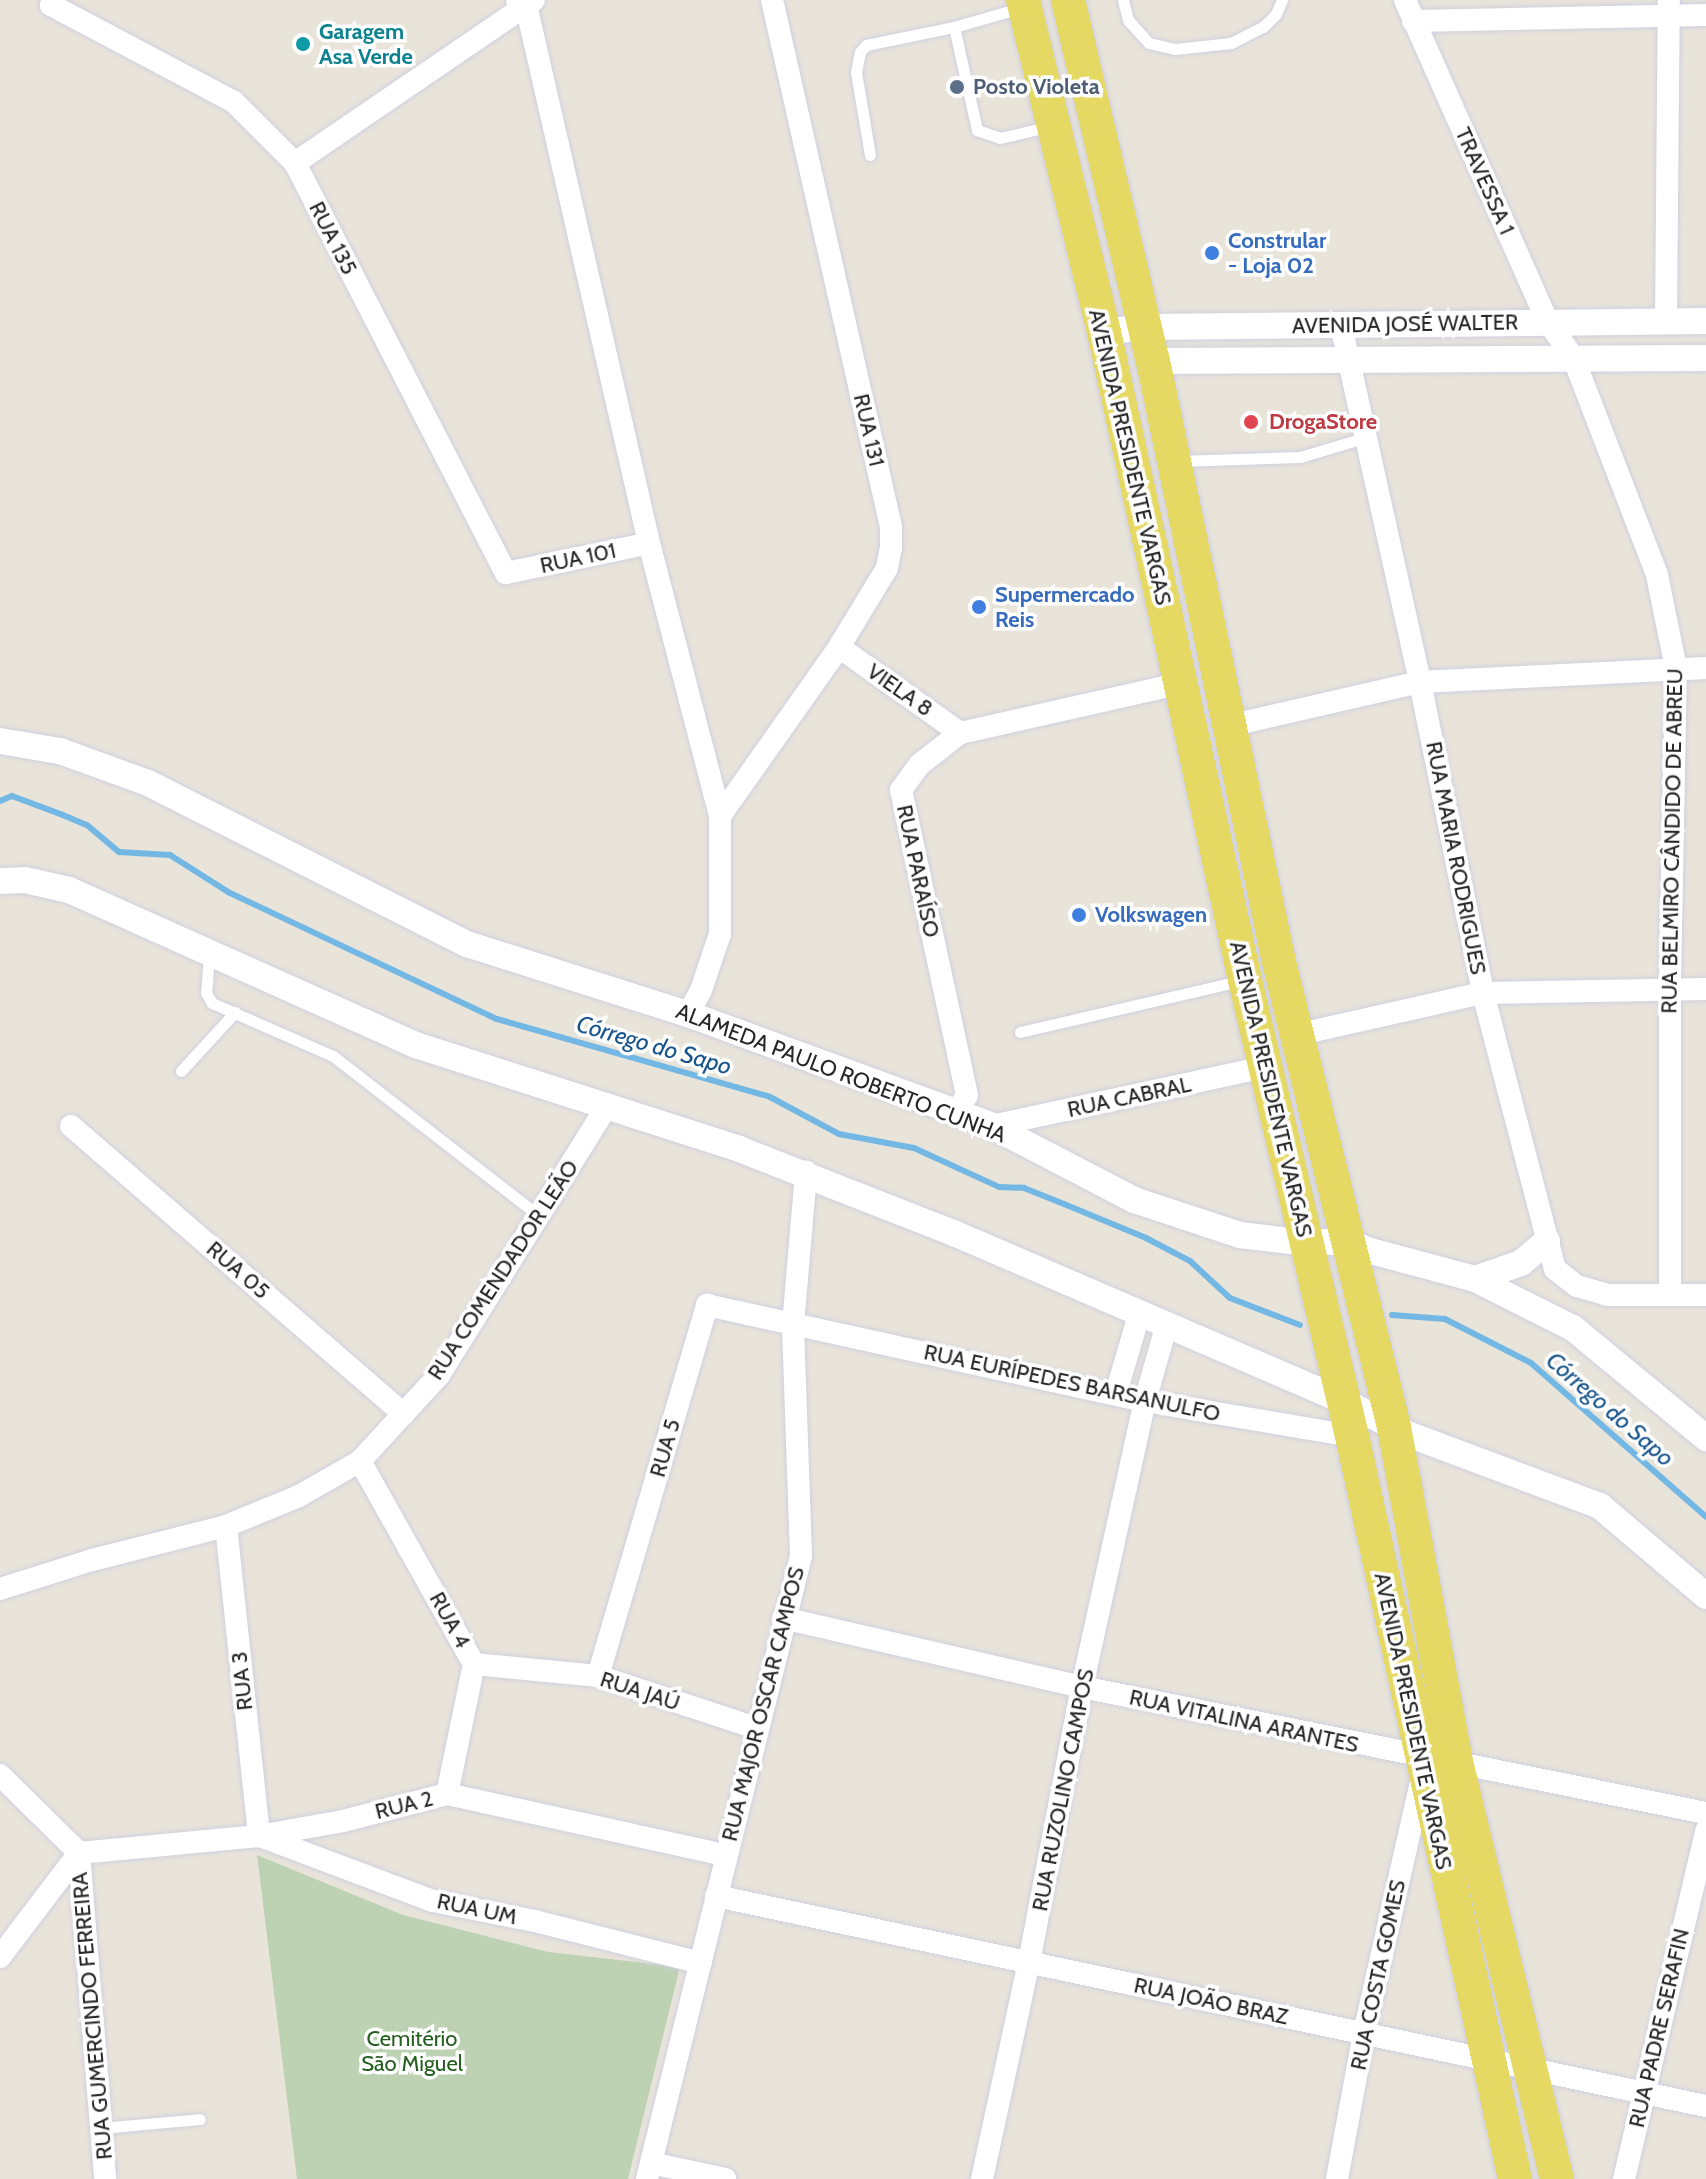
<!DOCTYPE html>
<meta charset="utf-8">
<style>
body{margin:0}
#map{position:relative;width:1706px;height:2179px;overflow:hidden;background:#e9e4da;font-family:Cabin,sans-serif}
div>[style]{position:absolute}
.cemetery>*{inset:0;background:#bdd2b2}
.stream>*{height:6px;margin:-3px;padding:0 3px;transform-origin:3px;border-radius:3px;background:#73b7e4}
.roads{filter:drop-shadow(0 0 2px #cfd0e0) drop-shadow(0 0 2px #cfd0e0)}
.service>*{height:11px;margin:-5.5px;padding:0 5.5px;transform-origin:5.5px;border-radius:5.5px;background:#fff}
.minor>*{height:22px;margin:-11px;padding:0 11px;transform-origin:11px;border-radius:11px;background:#fff}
.tertiary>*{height:26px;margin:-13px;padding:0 13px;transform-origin:13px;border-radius:13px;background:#fff}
.primary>*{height:34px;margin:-17px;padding:0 17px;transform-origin:17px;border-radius:17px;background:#e5d863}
.dots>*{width:22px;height:22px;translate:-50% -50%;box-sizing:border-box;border:4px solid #fff;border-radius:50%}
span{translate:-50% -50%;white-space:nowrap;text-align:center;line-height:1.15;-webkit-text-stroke:7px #fff;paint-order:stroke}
.culture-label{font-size:22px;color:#0d838f;font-weight:700}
.left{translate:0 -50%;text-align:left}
.service-label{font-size:22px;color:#4e5e75;font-weight:700}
.street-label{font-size:22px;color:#272727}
.shop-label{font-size:22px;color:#366cbe;font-weight:700}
.health-label{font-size:22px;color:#be3a42;font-weight:700}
.park-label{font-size:22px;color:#235e1e}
.water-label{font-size:24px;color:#17548c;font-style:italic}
</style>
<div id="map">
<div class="cemetery">
<div style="clip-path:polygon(257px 1855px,403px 1915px,548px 1952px,680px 1967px,628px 2179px,297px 2179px)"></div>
</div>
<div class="stream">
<div style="left:0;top:801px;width:13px;rotate:-23deg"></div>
<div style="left:12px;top:796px;width:54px;rotate:20.4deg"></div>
<div style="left:63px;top:815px;width:26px;rotate:23deg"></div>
<div style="left:87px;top:825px;width:42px;rotate:40.2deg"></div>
<div style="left:119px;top:852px;width:51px;rotate:3.4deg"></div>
<div style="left:170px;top:855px;width:69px;rotate:32.5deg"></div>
<div style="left:228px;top:892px;width:297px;rotate:25.3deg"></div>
<div style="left:497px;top:1019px;width:284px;rotate:15.9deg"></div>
<div style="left:770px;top:1097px;width:78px;rotate:28.2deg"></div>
<div style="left:839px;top:1134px;width:76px;rotate:10.6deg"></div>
<div style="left:914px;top:1148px;width:94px;rotate:24.6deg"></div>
<div style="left:999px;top:1187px;width:25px;rotate:2deg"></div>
<div style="left:1024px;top:1188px;width:43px;rotate:21.8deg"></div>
<div style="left:1064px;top:1204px;width:89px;rotate:22.5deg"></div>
<div style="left:1146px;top:1238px;width:50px;rotate:27.6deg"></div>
<div style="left:1190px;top:1261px;width:54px;rotate:42.8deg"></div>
<div style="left:1230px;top:1298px;width:75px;rotate:21.1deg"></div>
<div style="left:1392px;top:1315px;width:53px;rotate:4.3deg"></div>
<div style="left:1445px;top:1319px;width:97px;rotate:27.1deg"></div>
<div style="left:1531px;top:1363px;width:233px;rotate:41.3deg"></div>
</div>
<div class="roads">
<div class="service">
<div style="left:1123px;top:0;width:21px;rotate:76deg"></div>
<div style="left:1128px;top:20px;width:31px;rotate:48deg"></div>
<div style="left:1149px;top:43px;width:27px;rotate:13deg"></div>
<div style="left:1175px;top:49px;width:56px;rotate:-6.1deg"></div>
<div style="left:1231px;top:43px;width:36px;rotate:-27deg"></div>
<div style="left:1263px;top:27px;width:18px;rotate:-45deg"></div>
<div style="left:1276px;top:14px;width:15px;rotate:-67deg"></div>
<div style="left:1020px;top:8px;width:69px;rotate:163.9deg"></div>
<div style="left:954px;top:27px;width:106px;rotate:77.4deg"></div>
<div style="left:977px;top:130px;width:24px;rotate:19deg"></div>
<div style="left:1000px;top:138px;width:52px;rotate:-13.2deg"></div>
<div style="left:870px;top:155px;width:84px;rotate:-99.6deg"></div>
<div style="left:856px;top:72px;width:20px;rotate:-79deg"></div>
<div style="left:860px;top:52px;width:9px;rotate:-49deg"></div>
<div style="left:866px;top:45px;width:90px;rotate:-11.6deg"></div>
<div style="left:1178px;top:461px;width:122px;rotate:-1.9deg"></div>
<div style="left:1300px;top:457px;width:70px;rotate:-16.6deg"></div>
<div style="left:209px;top:954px;width:39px;rotate:94deg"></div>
<div style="left:206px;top:993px;width:12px;rotate:59deg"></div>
<div style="left:212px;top:1003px;width:132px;rotate:23.7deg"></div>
<div style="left:333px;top:1056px;width:261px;rotate:37.8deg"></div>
<div style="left:1020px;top:1032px;width:226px;rotate:-13.1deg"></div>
<div style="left:181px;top:1071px;width:80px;rotate:-47.5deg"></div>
<div style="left:100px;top:2128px;width:100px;rotate:-5.1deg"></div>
</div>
<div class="minor">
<div style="left:54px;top:0;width:6px;rotate:121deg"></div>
<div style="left:51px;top:5px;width:207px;rotate:27.9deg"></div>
<div style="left:234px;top:102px;width:86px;rotate:45deg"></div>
<div style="left:295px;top:163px;width:461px;rotate:62.8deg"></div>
<div style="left:506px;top:573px;width:146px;rotate:-11.8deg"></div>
<div style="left:517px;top:0;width:10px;rotate:29deg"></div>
<div style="left:526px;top:5px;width:552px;rotate:77.12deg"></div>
<div style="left:649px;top:543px;width:282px;rotate:75.4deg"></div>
<div style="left:720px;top:816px;width:118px;rotate:90deg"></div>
<div style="left:720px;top:934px;width:59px;rotate:108.7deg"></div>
<div style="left:701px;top:990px;width:27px;rotate:118deg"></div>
<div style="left:1405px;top:0;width:352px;rotate:66.1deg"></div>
<div style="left:1548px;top:322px;width:43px;rotate:54.5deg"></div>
<div style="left:1573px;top:357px;width:234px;rotate:68.9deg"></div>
<div style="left:1657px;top:575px;width:95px;rotate:78.5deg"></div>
<div style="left:1676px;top:668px;width:321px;rotate:91.1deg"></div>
<div style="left:1670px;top:989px;width:306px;rotate:90deg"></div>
<div style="left:1413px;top:21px;width:293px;rotate:-1.2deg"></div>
<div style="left:295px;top:163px;width:289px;rotate:-34.3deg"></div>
<div style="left:1666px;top:321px;width:321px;rotate:-89.5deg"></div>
<div style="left:1341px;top:325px;width:366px;rotate:77.5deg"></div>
<div style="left:1420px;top:682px;width:317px;rotate:78.5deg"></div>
<div style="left:1483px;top:993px;width:285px;rotate:75.4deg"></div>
<div style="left:1555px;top:1269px;width:28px;rotate:38deg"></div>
<div style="left:1577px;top:1286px;width:32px;rotate:16deg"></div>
<div style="left:1608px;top:1295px;width:98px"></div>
<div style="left:839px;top:647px;width:148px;rotate:35.4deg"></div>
<div style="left:1228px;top:726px;width:197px;rotate:-12.9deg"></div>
<div style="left:1420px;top:682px;width:286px;rotate:-2.8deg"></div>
<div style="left:720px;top:816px;width:207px;rotate:-54.8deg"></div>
<div style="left:839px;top:647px;width:92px;rotate:-58.7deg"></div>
<div style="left:887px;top:568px;width:20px;rotate:-79deg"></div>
<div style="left:891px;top:548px;width:21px;rotate:-90deg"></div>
<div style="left:891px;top:527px;width:540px;rotate:-102.72deg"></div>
<div style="left:1296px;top:1035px;width:192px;rotate:-12.7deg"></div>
<div style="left:1483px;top:993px;width:223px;rotate:-1deg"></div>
<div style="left:956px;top:1112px;width:20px;rotate:-57deg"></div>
<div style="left:967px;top:1095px;width:312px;rotate:-102.2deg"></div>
<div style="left:901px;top:790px;width:31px;rotate:-54deg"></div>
<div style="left:919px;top:765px;width:52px;rotate:-38deg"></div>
<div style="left:960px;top:733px;width:227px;rotate:-12.7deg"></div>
<div style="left:71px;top:1126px;width:440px;rotate:40.9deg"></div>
<div style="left:992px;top:1126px;width:280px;rotate:-12.2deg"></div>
<div style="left:1116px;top:1393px;width:81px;rotate:-73.6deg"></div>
<div style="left:360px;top:1461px;width:233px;rotate:60.7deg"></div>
<div style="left:474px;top:1664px;width:133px;rotate:101.7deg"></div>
<div style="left:226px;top:1526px;width:312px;rotate:83.9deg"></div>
<div style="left:0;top:1589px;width:96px;rotate:-17.5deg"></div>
<div style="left:92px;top:1560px;width:138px;rotate:-14.2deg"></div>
<div style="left:226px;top:1526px;width:79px;rotate:-22.3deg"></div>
<div style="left:299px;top:1496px;width:70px;rotate:-29.8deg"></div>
<div style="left:360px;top:1461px;width:117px;rotate:-47.4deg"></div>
<div style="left:439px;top:1375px;width:315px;rotate:-58deg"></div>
<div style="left:783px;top:1618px;width:307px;rotate:13deg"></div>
<div style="left:1082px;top:1687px;width:637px;rotate:11.42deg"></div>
<div style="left:474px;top:1664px;width:125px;rotate:5.5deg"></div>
<div style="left:598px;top:1676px;width:166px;rotate:18.2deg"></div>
<div style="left:598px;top:1676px;width:387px;rotate:-73.6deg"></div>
<div style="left:707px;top:1305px;width:448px;rotate:12.4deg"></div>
<div style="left:1145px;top:1401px;width:210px;rotate:9.6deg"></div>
<div style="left:0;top:1775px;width:111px;rotate:44.6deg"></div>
<div style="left:260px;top:1836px;width:185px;rotate:20.6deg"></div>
<div style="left:433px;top:1901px;width:104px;rotate:11.1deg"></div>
<div style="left:535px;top:1921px;width:171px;rotate:14.2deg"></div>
<div style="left:79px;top:1853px;width:181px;rotate:-5.4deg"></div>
<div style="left:259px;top:1836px;width:85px;rotate:-10.1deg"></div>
<div style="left:343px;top:1821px;width:107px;rotate:-14.6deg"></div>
<div style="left:447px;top:1794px;width:285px;rotate:12.4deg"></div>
<div style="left:79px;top:1853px;width:327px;rotate:85.4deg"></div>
<div style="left:716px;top:1896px;width:1012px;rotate:11.98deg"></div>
<div style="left:0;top:1957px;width:131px;rotate:-52.8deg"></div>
<div style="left:651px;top:2163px;width:76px;rotate:12.2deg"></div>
<div style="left:647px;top:2179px;width:642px;rotate:-76.12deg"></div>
<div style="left:801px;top:1556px;width:231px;rotate:-92deg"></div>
<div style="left:793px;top:1325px;width:154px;rotate:-85.1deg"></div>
<div style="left:982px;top:2179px;width:222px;rotate:-77.8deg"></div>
<div style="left:1029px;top:1962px;width:280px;rotate:-79.1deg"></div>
<div style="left:1082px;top:1687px;width:293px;rotate:-77.6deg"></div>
<div style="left:1145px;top:1401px;width:80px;rotate:-74.1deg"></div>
<div style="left:1337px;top:2179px;width:148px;rotate:-79.5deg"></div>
<div style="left:1364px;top:2033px;width:262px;rotate:-77.2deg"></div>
<div style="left:1624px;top:2179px;width:358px;rotate:-76.7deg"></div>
</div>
<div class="tertiary">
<div style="left:1104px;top:332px;width:41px;rotate:-7deg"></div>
<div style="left:1145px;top:327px;width:561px;rotate:-0.61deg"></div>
<div style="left:1153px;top:361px;width:553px;rotate:-0.31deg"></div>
<div style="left:0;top:741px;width:61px;rotate:9.5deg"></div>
<div style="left:60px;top:751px;width:94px;rotate:20deg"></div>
<div style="left:148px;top:783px;width:357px;rotate:26.8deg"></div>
<div style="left:467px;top:944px;width:232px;rotate:17.6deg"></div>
<div style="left:688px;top:1014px;width:285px;rotate:20.1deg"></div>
<div style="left:956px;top:1112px;width:39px;rotate:21deg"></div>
<div style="left:992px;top:1126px;width:160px;rotate:27.5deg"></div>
<div style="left:1134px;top:1200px;width:112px;rotate:18.3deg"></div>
<div style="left:1240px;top:1235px;width:66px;rotate:6.9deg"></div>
<div style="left:1306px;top:1243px;width:41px;rotate:-2.8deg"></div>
<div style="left:1347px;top:1241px;width:22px;rotate:24deg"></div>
<div style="left:1367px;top:1250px;width:112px;rotate:15deg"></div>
<div style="left:1475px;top:1279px;width:110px;rotate:26.6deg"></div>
<div style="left:1573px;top:1328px;width:173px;rotate:39.6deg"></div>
<div style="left:0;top:881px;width:25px;rotate:-2deg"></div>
<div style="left:25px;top:880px;width:45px;rotate:12.8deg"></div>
<div style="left:69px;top:890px;width:380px;rotate:24.1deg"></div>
<div style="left:416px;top:1045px;width:339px;rotate:17.8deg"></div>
<div style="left:739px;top:1149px;width:233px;rotate:21.4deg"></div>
<div style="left:956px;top:1234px;width:419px;rotate:23.3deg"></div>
<div style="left:1341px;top:1400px;width:77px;rotate:26.9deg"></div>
<div style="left:1410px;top:1435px;width:203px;rotate:20.5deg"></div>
<div style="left:1600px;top:1506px;width:139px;rotate:40.3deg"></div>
<div style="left:1475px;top:1279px;width:49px;rotate:-19.2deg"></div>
<div style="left:1521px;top:1263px;width:34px;rotate:-40deg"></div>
</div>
<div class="primary">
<div style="left:1023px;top:0;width:342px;rotate:76.3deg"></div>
<div style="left:1104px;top:332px;width:663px;rotate:77.72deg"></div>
<div style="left:1245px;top:980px;width:468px;rotate:76.8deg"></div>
<div style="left:1352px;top:1436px;width:761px;rotate:77.63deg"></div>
<div style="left:1068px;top:0;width:371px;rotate:76.8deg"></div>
<div style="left:1153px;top:361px;width:614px;rotate:78.16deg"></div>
<div style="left:1279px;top:962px;width:479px;rotate:76.1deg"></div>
<div style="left:1394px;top:1427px;width:345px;rotate:79.5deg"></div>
<div style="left:1457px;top:1766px;width:425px;rotate:76.4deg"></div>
</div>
</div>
<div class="dots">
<div style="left:303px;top:44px;background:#0f9aa8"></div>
<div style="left:957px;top:87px;background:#5c6f8a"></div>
<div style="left:1212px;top:253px;background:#3f7fe0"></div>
<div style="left:1251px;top:422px;background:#e0444e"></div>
<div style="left:979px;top:607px;background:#3f7fe0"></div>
<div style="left:1079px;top:915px;background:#3f7fe0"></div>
</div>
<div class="culture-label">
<span class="left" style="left:319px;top:44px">Garagem<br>Asa Verde</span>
</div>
<div class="service-label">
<span class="left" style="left:973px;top:87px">Posto Violeta</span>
</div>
<div class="street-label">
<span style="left:1485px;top:181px;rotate:66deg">TRAVESSA 1</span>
<span style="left:333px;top:238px;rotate:63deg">RUA 135</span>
<span style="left:1405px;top:324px;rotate:-1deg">AVENIDA JOSÉ WALTER</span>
<span style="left:869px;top:430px;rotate:77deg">RUA 131</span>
<span style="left:1130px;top:457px;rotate:77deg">AVENIDA PRESIDENTE VARGAS</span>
<span style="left:578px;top:558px;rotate:-12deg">RUA 101</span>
<span style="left:900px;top:690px;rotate:35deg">VIELA 8</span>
<span style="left:1672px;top:841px;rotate:-89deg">RUA BELMIRO CÂNDIDO DE ABREU</span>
<span style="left:1456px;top:858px;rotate:79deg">RUA MARIA RODRIGUES</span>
<span style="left:918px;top:871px;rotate:78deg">RUA PARAÍSO</span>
<span style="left:841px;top:1073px;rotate:21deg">ALAMEDA PAULO ROBERTO CUNHA</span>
<span style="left:1271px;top:1089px;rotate:77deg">AVENIDA PRESIDENTE VARGAS</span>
<span style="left:1129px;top:1097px;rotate:-12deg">RUA CABRAL</span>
<span style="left:238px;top:1270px;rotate:41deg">RUA 05</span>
<span style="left:503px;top:1270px;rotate:-57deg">RUA COMENDADOR LEÃO</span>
<span style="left:1072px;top:1383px;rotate:12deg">RUA EURÍPEDES BARSANULFO</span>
<span style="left:665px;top:1448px;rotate:-74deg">RUA 5</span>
<span style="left:450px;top:1620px;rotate:61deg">RUA 4</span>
<span style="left:242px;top:1681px;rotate:-96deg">RUA 3</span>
<span style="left:640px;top:1691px;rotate:18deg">RUA JAÚ</span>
<span style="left:763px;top:1704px;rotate:-76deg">RUA MAJOR OSCAR CAMPOS</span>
<span style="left:1244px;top:1721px;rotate:12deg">RUA VITALINA ARANTES</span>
<span style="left:1413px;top:1721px;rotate:78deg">AVENIDA PRESIDENTE VARGAS</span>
<span style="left:1063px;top:1790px;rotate:-79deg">RUA RUZOLINO CAMPOS</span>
<span style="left:404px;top:1805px;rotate:-14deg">RUA 2</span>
<span style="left:477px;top:1909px;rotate:12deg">RUA UM</span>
<span style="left:1378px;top:1975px;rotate:-78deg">RUA COSTA GOMES</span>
<span style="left:1211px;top:2001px;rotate:12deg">RUA JOÃO BRAZ</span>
<span style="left:92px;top:2016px;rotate:-95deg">RUA GUMERCINDO FERREIRA</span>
<span style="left:1659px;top:2028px;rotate:-77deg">RUA PADRE SERAFIN</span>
</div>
<div class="shop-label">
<span class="left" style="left:1228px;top:253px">Constrular<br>- Loja 02</span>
<span class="left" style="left:995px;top:607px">Supermercado<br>Reis</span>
<span class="left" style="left:1095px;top:915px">Volkswagen</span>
</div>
<div class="health-label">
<span class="left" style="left:1269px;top:422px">DrogaStore</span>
</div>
<div class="park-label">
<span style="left:412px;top:2051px">Cemitério<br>São Miguel</span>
</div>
<div class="water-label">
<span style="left:654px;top:1045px;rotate:16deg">Córrego do Sapo</span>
<span style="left:1610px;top:1409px;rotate:41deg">Córrego do Sapo</span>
</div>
</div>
